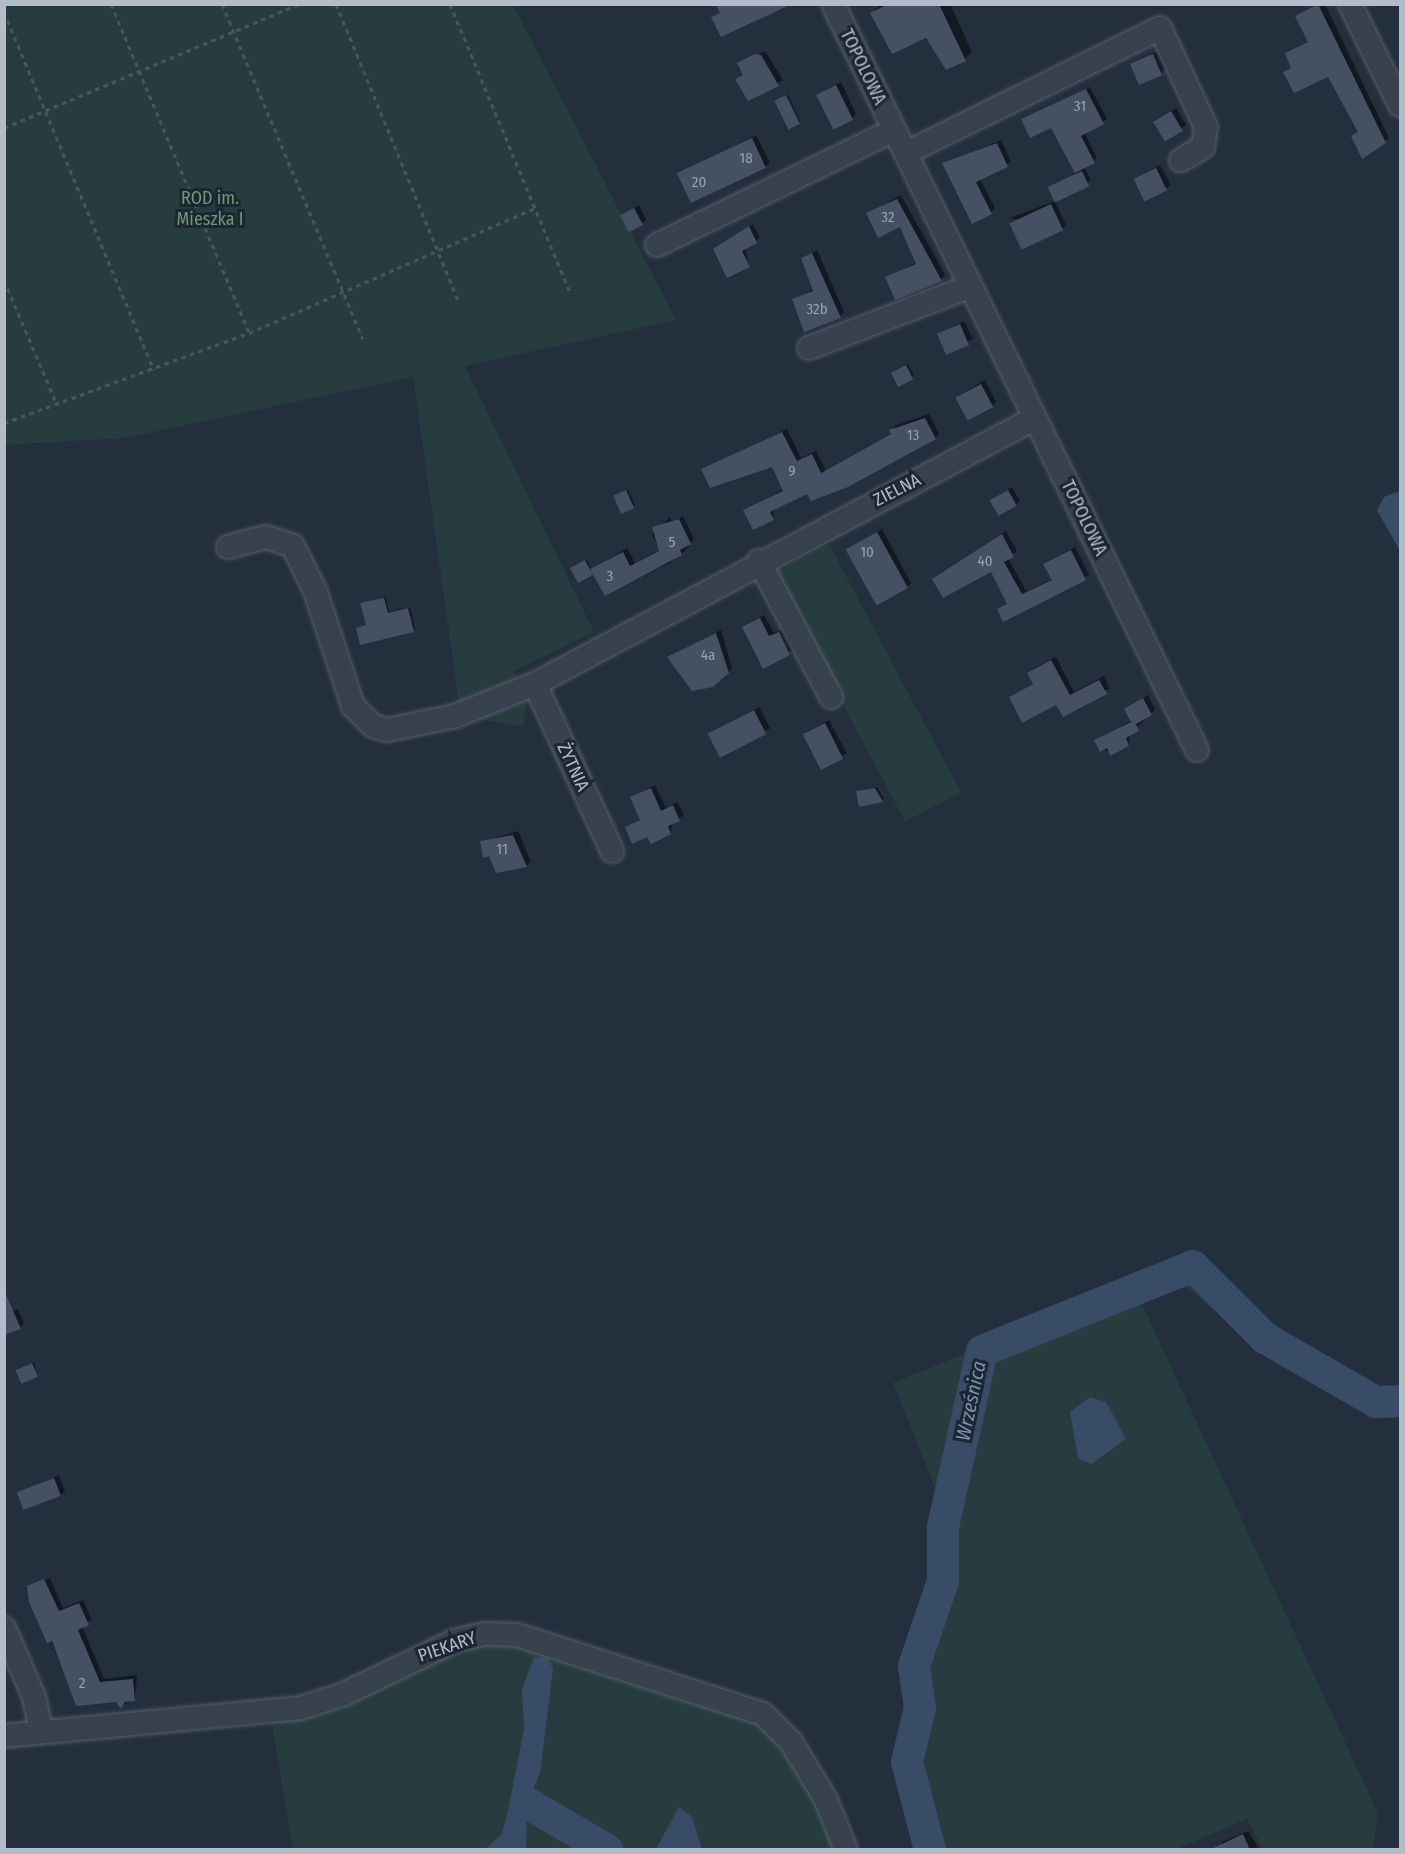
<!DOCTYPE html>
<meta charset="utf-8">
<style>
body{margin:0}
#map{position:relative;width:1405px;height:1854px;overflow:hidden;background:#242f3e;font-family:"Fira Sans Condensed",sans-serif}
div>[style]{position:absolute}
.green>*{inset:0;background:#263c3f;transform-origin:0 0}
.water>*{inset:0;background:#394c67}
.shadow>*{inset:0;background:#0007;transform-origin:0 0}
.river>*{height:32px;margin:-16px;padding:0 16px;transform-origin:16px;border-radius:16px;background:#394c67}
.building>*{inset:0;background:#455162;transform-origin:0 0}
.path>*{height:3px;margin-top:-1.5px;transform-origin:0;background:repeating-linear-gradient(90deg,#44595c 0 4.5px,transparent 0 9px)}
.roads{filter:drop-shadow(0 0 2px #565f6c) drop-shadow(0 0 2px #565f6c)}
.minor>*{height:22px;margin:-11px;padding:0 11px;transform-origin:11px;border-radius:11px;background:#38414e}
span{translate:-50% -50%;white-space:nowrap;text-align:center;line-height:1.15;-webkit-text-stroke:6px #1d2633;paint-order:stroke}
.number-label{font-size:15px;color:#98a1af}
.number-label span{-webkit-text-stroke-width:0}
.street-label{font-size:18px;color:#b4bcc9}
.park-label{font-size:18px;color:#6b9a76}
.water-label{font-size:20px;color:#7c92b1;font-style:italic}
.frame{position:absolute;inset:0;border:6px solid #b4bcc9;pointer-events:none}
</style>
<div id="map">
<div class="green">
<div style="clip-path:polygon(5px 5px,513px 5px,676px 320px,465px 366px,594px 632px,514px 671px,526px 706px,523px 726px,461px 717px,413px 377px,124px 438px,5px 445px)"></div>
<div style="left:829px;top:544px;width:281px;height:63px;rotate:62deg"></div>
<div style="clip-path:polygon(1191px 1261px,1268px 1334px,1378px 1398px,1400px 1397px,1400px 1411px,1367px 1408px,1268px 1353px,1182px 1284px,1139px 1298px,1378px 1813px,1373px 1849px,1263px 1849px,1247px 1819px,1176px 1849px,926px 1849px,904px 1761px,916px 1706px,910px 1667px,932px 1602px,936px 1609px,947px 1581px,953px 1504px,943px 1508px,893px 1383px)"></div>
<div style="clip-path:polygon(519px 1641px,766px 1724px,810px 1783px,838px 1849px,293px 1849px,271px 1718px,457px 1646px)"></div>
</div>
<div class="water">
<div style="clip-path:polygon(1400px 491px,1400px 551px,1377px 510px,1384px 497px)"></div>
<div style="clip-path:polygon(1090px 1397px,1106px 1402px,1126px 1439px,1091px 1464px,1078px 1458px,1070px 1412px)"></div>
<div style="clip-path:polygon(534px 1657px,548px 1658px,553px 1669px,540px 1774px,527px 1803px,526px 1849px,485px 1849px,502px 1834px,508px 1811px,524px 1729px,522px 1690px)"></div>
<div style="clip-path:polygon(679px 1807px,692px 1817px,702px 1849px,656px 1849px)"></div>
</div>
<div class="shadow">
<div style="clip-path:polygon(950px 4px,972px 52px,965px 59px,872px 13px,881px 4px)"></div>
<div style="clip-path:polygon(1317px 4px,1325px 4px,1389px 138px,1363px 157px,1353px 136px,1359px 131px,1328px 75px,1285px 72px,1293px 66px,1287px 53px,1309px 41px,1297px 16px)"></div>
<div style="clip-path:polygon(765px 51px,783px 80px,749px 99px,737px 79px,744px 74px,739px 63px)"></div>
<div style="clip-path:polygon(1157px 51px,1165px 69px,1161px 73px,1132px 65px)"></div>
<div style="clip-path:polygon(841px 82px,856px 114px,852px 119px,817px 95px)"></div>
<div style="clip-path:polygon(1090px 87px,1107px 119px,1084px 132px,1097px 158px,1084px 166px,1091px 181px,1050px 188px,1076px 173px,1052px 126px,1023px 119px)"></div>
<div style="clip-path:polygon(788px 95px,800px 121px,799px 123px,777px 100px)"></div>
<div style="left:1176px;top:108px;width:20px;height:26px;rotate:60deg"></div>
<div style="clip-path:polygon(756px 135px,770px 163px,765px 167px,680px 175px)"></div>
<div style="clip-path:polygon(1001px 140px,1011px 162px,980px 179px,995px 208px,991px 213px,944px 164px)"></div>
<div style="left:1160px;top:165px;width:23px;height:29px;rotate:61deg"></div>
<div style="clip-path:polygon(901px 195px,945px 275px,941px 280px,887px 278px,916px 263px,900px 225px,868px 214px)"></div>
<div style="clip-path:polygon(1055px 201px,1066px 225px,1062px 229px,1009px 218px)"></div>
<div style="clip-path:polygon(639px 205px,646px 220px,642px 224px,622px 216px)"></div>
<div style="clip-path:polygon(753px 224px,760px 238px,745px 247px,749px 266px,715px 249px)"></div>
<div style="clip-path:polygon(817px 250px,844px 312px,840px 316px,793px 300px,814px 289px,802px 258px)"></div>
<div style="left:964px;top:321px;width:20px;height:29px;rotate:63deg"></div>
<div style="left:908px;top:364px;width:13px;height:16px;rotate:63deg"></div>
<div style="clip-path:polygon(985px 380px,996px 402px,992px 406px,957px 397px)"></div>
<div style="clip-path:polygon(929px 414px,939px 434px,935px 438px,774px 508px,773px 519px,745px 511px,784px 489px,772px 465px,703px 470px,787px 429px,801px 458px,816px 451px,826px 470px,892px 433px,894px 426px)"></div>
<div style="clip-path:polygon(1012px 487px,1020px 501px,1016px 505px,991px 500px)"></div>
<div style="clip-path:polygon(628px 490px,635px 505px,622px 512px,617px 495px)"></div>
<div style="clip-path:polygon(683px 516px,694px 539px,686px 550px,670px 563px,606px 594px,594px 572px,573px 566px,587px 560px,592px 569px,627px 548px,635px 563px,660px 550px,652px 534px,670px 517px,672px 522px)"></div>
<div style="clip-path:polygon(882px 529px,911px 583px,907px 587px,847px 550px)"></div>
<div style="clip-path:polygon(1006px 531px,1017px 551px,1008px 558px,1026px 591px,1053px 579px,1045px 564px,1075px 547px,1089px 575px,1004px 620px,999px 610px,1008px 603px,991px 570px,934px 579px)"></div>
<div style="clip-path:polygon(386px 597px,389px 612px,410px 607px,415px 629px,361px 643px,357px 629px,367px 625px,362px 604px)"></div>
<div style="clip-path:polygon(764px 615px,774px 633px,783px 629px,794px 649px,764px 667px,744px 628px)"></div>
<div style="clip-path:polygon(721px 630px,732px 668px,722px 680px,693px 689px,669px 657px)"></div>
<div style="clip-path:polygon(1056px 657px,1074px 692px,1104px 676px,1110px 689px,1057px 703px,1010px 697px,1034px 683px,1029px 673px,1033px 669px)"></div>
<div style="clip-path:polygon(1148px 695px,1155px 710px,1130px 734px,1129px 745px,1110px 754px,1096px 740px,1132px 720px,1126px 709px)"></div>
<div style="left:759px;top:707px;width:24px;height:56px;rotate:62deg"></div>
<div style="left:829px;top:720px;width:38px;height:28px;rotate:62deg"></div>
<div style="clip-path:polygon(655px 785px,666px 808px,677px 802px,684px 815px,672px 823px,671px 833px,652px 842px,648px 835px,626px 828px,641px 819px,631px 798px)"></div>
<div style="clip-path:polygon(877px 787px,884px 799px,860px 805px,858px 792px)"></div>
<div style="clip-path:polygon(518px 831px,531px 862px,526px 866px,482px 842px)"></div>
<div style="clip-path:polygon(18px 1309px,24px 1323px,20px 1328px,4px 1314px)"></div>
<div style="clip-path:polygon(34px 1362px,37px 1376px,17px 1369px,19px 1368px)"></div>
<div style="clip-path:polygon(59px 1475px,65px 1491px,61px 1495px,19px 1494px)"></div>
<div style="clip-path:polygon(50px 1578px,63px 1608px,83px 1600px,92px 1620px,82px 1626px,104px 1679px,137px 1675px,135px 1699px,121px 1706px,117px 1701px,77px 1705px,29px 1587px)"></div>
<div style="clip-path:polygon(1248px 1831px,1260px 1850px,1219px 1850px,1222px 1842px)"></div>
</div>
<div class="river">
<div style="left:527px;top:1803px;width:93px;rotate:30.4deg"></div>
<div style="left:930px;top:1850px;width:91px;rotate:-104.6deg"></div>
<div style="left:907px;top:1762px;width:56px;rotate:-76.5deg"></div>
<div style="left:920px;top:1708px;width:42px;rotate:-98.1deg"></div>
<div style="left:914px;top:1666px;width:90px;rotate:-71.2deg"></div>
<div style="left:943px;top:1581px;width:54px;rotate:-90deg"></div>
<div style="left:943px;top:1527px;width:180px;rotate:-77.5deg"></div>
<div style="left:982px;top:1351px;width:227px;rotate:-21.9deg"></div>
<div style="left:1193px;top:1266px;width:102px;rotate:45deg"></div>
<div style="left:1265px;top:1338px;width:128px;rotate:30deg"></div>
<div style="left:1376px;top:1402px;width:24px;rotate:-2deg"></div>
</div>
<div class="building">
<div style="clip-path:polygon(716px 4px,792px 4px,721px 37px,711px 17px,720px 13px)"></div>
<div style="clip-path:polygon(888px 4px,939px 4px,966px 61px,946px 70px,926px 38px,892px 54px,870px 13px)"></div>
<div style="clip-path:polygon(1318px 4px,1386px 143px,1362px 159px,1351px 136px,1358px 132px,1328px 77px,1294px 93px,1283px 72px,1291px 68px,1285px 53px,1308px 42px,1295px 16px)"></div>
<div style="clip-path:polygon(755px 54px,761px 55px,779px 86px,748px 101px,735px 79px,743px 75px,737px 63px)"></div>
<div style="left:1153px;top:54px;width:23px;height:25px;rotate:67deg"></div>
<div style="left:836px;top:85px;width:39px;height:22px;rotate:64deg"></div>
<div style="clip-path:polygon(1086px 89px,1104px 124px,1081px 136px,1095px 163px,1075px 173px,1051px 128px,1030px 138px,1021px 119px)"></div>
<div style="left:786px;top:95px;width:32px;height:13px;rotate:64deg"></div>
<div style="left:1171px;top:111px;width:23px;height:21px;rotate:59deg"></div>
<div style="left:752px;top:138px;width:33px;height:83px;rotate:65deg"></div>
<div style="clip-path:polygon(997px 143px,1008px 167px,976px 182px,992px 214px,972px 224px,942px 163px)"></div>
<div style="left:1156px;top:168px;width:25px;height:25px;rotate:64deg"></div>
<div style="left:1082px;top:171px;width:17px;height:38px;rotate:65deg"></div>
<div style="clip-path:polygon(897px 199px,942px 281px,895px 300px,885px 277px,916px 264px,900px 227px,878px 238px,866px 213px)"></div>
<div style="left:1051px;top:204px;width:29px;height:46px;rotate:65deg"></div>
<div style="left:634px;top:208px;width:19px;height:16px;rotate:62deg"></div>
<div style="clip-path:polygon(749px 226px,757px 243px,742px 251px,750px 267px,727px 278px,713px 249px)"></div>
<div style="clip-path:polygon(812px 253px,841px 318px,804px 332px,792px 299px,813px 291px,801px 258px)"></div>
<div style="left:960px;top:324px;width:23px;height:25px;rotate:67deg"></div>
<div style="left:906px;top:365px;width:16px;height:17px;rotate:63deg"></div>
<div style="left:981px;top:384px;width:26px;height:29px;rotate:62deg"></div>
<div style="clip-path:polygon(925px 418px,936px 439px,848px 487px,811px 501px,807px 494px,770px 512px,774px 520px,753px 530px,743px 510px,783px 491px,772px 467px,710px 488px,701px 469px,782px 432px,797px 461px,812px 454px,821px 473px,891px 434px,889px 430px)"></div>
<div style="left:626px;top:490px;width:20px;height:14px;rotate:66deg"></div>
<div style="left:1008px;top:490px;width:18px;height:21px;rotate:61deg"></div>
<div style="clip-path:polygon(679px 519px,691px 544px,680px 550px,682px 555px,605px 596px,590px 569px,623px 552px,630px 566px,659px 551px,652px 527px)"></div>
<div style="left:877px;top:532px;width:64px;height:36px;rotate:61deg"></div>
<div style="clip-path:polygon(1002px 534px,1014px 557px,1004px 562px,1022px 594px,1052px 580px,1043px 564px,1071px 550px,1086px 580px,1003px 622px,997px 609px,1007px 604px,991px 572px,943px 598px,932px 579px)"></div>
<div style="left:585px;top:560px;width:17px;height:17px;rotate:62deg"></div>
<div style="clip-path:polygon(384px 598px,388px 613px,408px 608px,414px 632px,360px 645px,356px 628px,366px 625px,360px 603px)"></div>
<div style="clip-path:polygon(760px 618px,769px 636px,779px 632px,790px 655px,763px 669px,742px 627px)"></div>
<div style="clip-path:polygon(716px 633px,729px 673px,713px 687px,692px 691px,667px 657px)"></div>
<div style="clip-path:polygon(1051px 660px,1070px 695px,1099px 680px,1107px 694px,1063px 717px,1056px 705px,1022px 723px,1009px 697px,1033px 684px,1027px 673px)"></div>
<div style="clip-path:polygon(1143px 698px,1152px 715px,1136px 724px,1139px 731px,1126px 738px,1129px 746px,1110px 756px,1107px 748px,1100px 752px,1094px 740px,1131px 722px,1124px 709px)"></div>
<div style="left:754px;top:710px;width:27px;height:52px;rotate:63deg"></div>
<div style="left:825px;top:723px;width:40px;height:25px;rotate:63deg"></div>
<div style="clip-path:polygon(651px 788px,661px 811px,673px 805px,680px 821px,668px 826px,671px 834px,651px 844px,647px 837px,632px 844px,625px 827px,640px 820px,630px 797px)"></div>
<div style="clip-path:polygon(875px 788px,883px 802px,859px 807px,856px 791px)"></div>
<div style="clip-path:polygon(513px 835px,527px 867px,496px 873px,489px 856px,483px 858px,480px 841px)"></div>
<div style="clip-path:polygon(4px 1290px,21px 1329px,4px 1335px)"></div>
<div style="left:32px;top:1363px;width:15px;height:18px;rotate:67deg"></div>
<div style="left:54px;top:1478px;width:19px;height:40px;rotate:69deg"></div>
<div style="clip-path:polygon(44px 1579px,59px 1611px,79px 1603px,89px 1625px,78px 1630px,100px 1682px,133px 1679px,135px 1701px,125px 1702px,121px 1709px,116px 1702px,76px 1706px,52px 1641px,47px 1643px,29px 1602px,27px 1586px)"></div>
<div style="clip-path:polygon(1243px 1834px,1250px 1850px,1209px 1850px)"></div>
</div>
<div class="path">
<div style="left:111px;top:4px;width:357px;rotate:67.2deg"></div>
<div style="left:222px;top:4px;width:363px;rotate:67.2deg"></div>
<div style="left:336px;top:4px;width:323px;rotate:67.6deg"></div>
<div style="left:450px;top:4px;width:314px;rotate:67.4deg"></div>
<div style="left:4px;top:12px;width:388px;rotate:67.3deg"></div>
<div style="left:4px;top:128px;width:320px;rotate:-22.8deg"></div>
<div style="left:4px;top:280px;width:136px;rotate:67deg"></div>
<div style="left:4px;top:423px;width:261px;rotate:-20.2deg"></div>
<div style="left:249px;top:333px;width:312px;rotate:-23.6deg"></div>
</div>
<div class="roads">
<div class="minor">
<div style="left:833px;top:4px;width:830px;rotate:63.99deg"></div>
<div style="left:1350px;top:4px;width:113px;rotate:63.7deg"></div>
<div style="left:906px;top:153px;width:283px;rotate:-26.2deg"></div>
<div style="left:1160px;top:28px;width:109px;rotate:65.1deg"></div>
<div style="left:1206px;top:127px;width:20px;rotate:99deg"></div>
<div style="left:1203px;top:147px;width:26px;rotate:149deg"></div>
<div style="left:657px;top:245px;width:263px;rotate:-25.9deg"></div>
<div style="left:809px;top:348px;width:173px;rotate:-20.9deg"></div>
<div style="left:228px;top:547px;width:39px;rotate:-15deg"></div>
<div style="left:266px;top:537px;width:28px;rotate:18deg"></div>
<div style="left:293px;top:546px;width:52px;rotate:63.9deg"></div>
<div style="left:316px;top:593px;width:119px;rotate:71.9deg"></div>
<div style="left:353px;top:706px;width:28px;rotate:45deg"></div>
<div style="left:373px;top:726px;width:15px;rotate:16deg"></div>
<div style="left:387px;top:730px;width:69px;rotate:-11.6deg"></div>
<div style="left:455px;top:716px;width:86px;rotate:-21.8deg"></div>
<div style="left:535px;top:684px;width:566px;rotate:-28.01deg"></div>
<div style="left:759px;top:561px;width:154px;rotate:62.1deg"></div>
<div style="left:535px;top:684px;width:184px;rotate:65.2deg"></div>
<div style="left:4px;top:1628px;width:75px;rotate:66.5deg"></div>
<div style="left:34px;top:1697px;width:34px;rotate:78deg"></div>
<div style="left:4px;top:1736px;width:298px;rotate:-5.4deg"></div>
<div style="left:301px;top:1708px;width:45px;rotate:-18deg"></div>
<div style="left:344px;top:1694px;width:122px;rotate:-25.7deg"></div>
<div style="left:454px;top:1641px;width:32px;rotate:-13deg"></div>
<div style="left:485px;top:1634px;width:32px;rotate:2deg"></div>
<div style="left:517px;top:1635px;width:258px;rotate:17.8deg"></div>
<div style="left:763px;top:1714px;width:40px;rotate:45deg"></div>
<div style="left:791px;top:1742px;width:66px;rotate:58.7deg"></div>
<div style="left:825px;top:1798px;width:56px;rotate:68deg"></div>
</div>
</div>
<div class="number-label">
<span style="left:1080px;top:107px">31</span>
<span style="left:746px;top:159px">18</span>
<span style="left:699px;top:183px">20</span>
<span style="left:888px;top:218px">32</span>
<span style="left:817px;top:310px">32b</span>
<span style="left:913px;top:436px">13</span>
<span style="left:792px;top:472px">9</span>
<span style="left:672px;top:543px">5</span>
<span style="left:867px;top:553px">10</span>
<span style="left:985px;top:562px">40</span>
<span style="left:610px;top:577px">3</span>
<span style="left:708px;top:656px">4a</span>
<span style="left:502px;top:850px">11</span>
<span style="left:82px;top:1684px">2</span>
</div>
<div class="street-label">
<span style="left:863px;top:67px;rotate:64deg">TOPOLOWA</span>
<span style="left:897px;top:490px;rotate:-27deg">ZIELNA</span>
<span style="left:1084px;top:518px;rotate:64deg">TOPOLOWA</span>
<span style="left:573px;top:767px;rotate:65deg">ŻYTNIA</span>
<span style="left:447px;top:1647px;rotate:-19deg">PIEKARY</span>
</div>
<div class="park-label">
<span style="left:210px;top:209px">ROD im.<br>Mieszka I</span>
</div>
<div class="water-label">
<span style="left:971px;top:1401px;rotate:-78deg">Wrześnica</span>
</div>
<div class="frame"></div>
</div>
